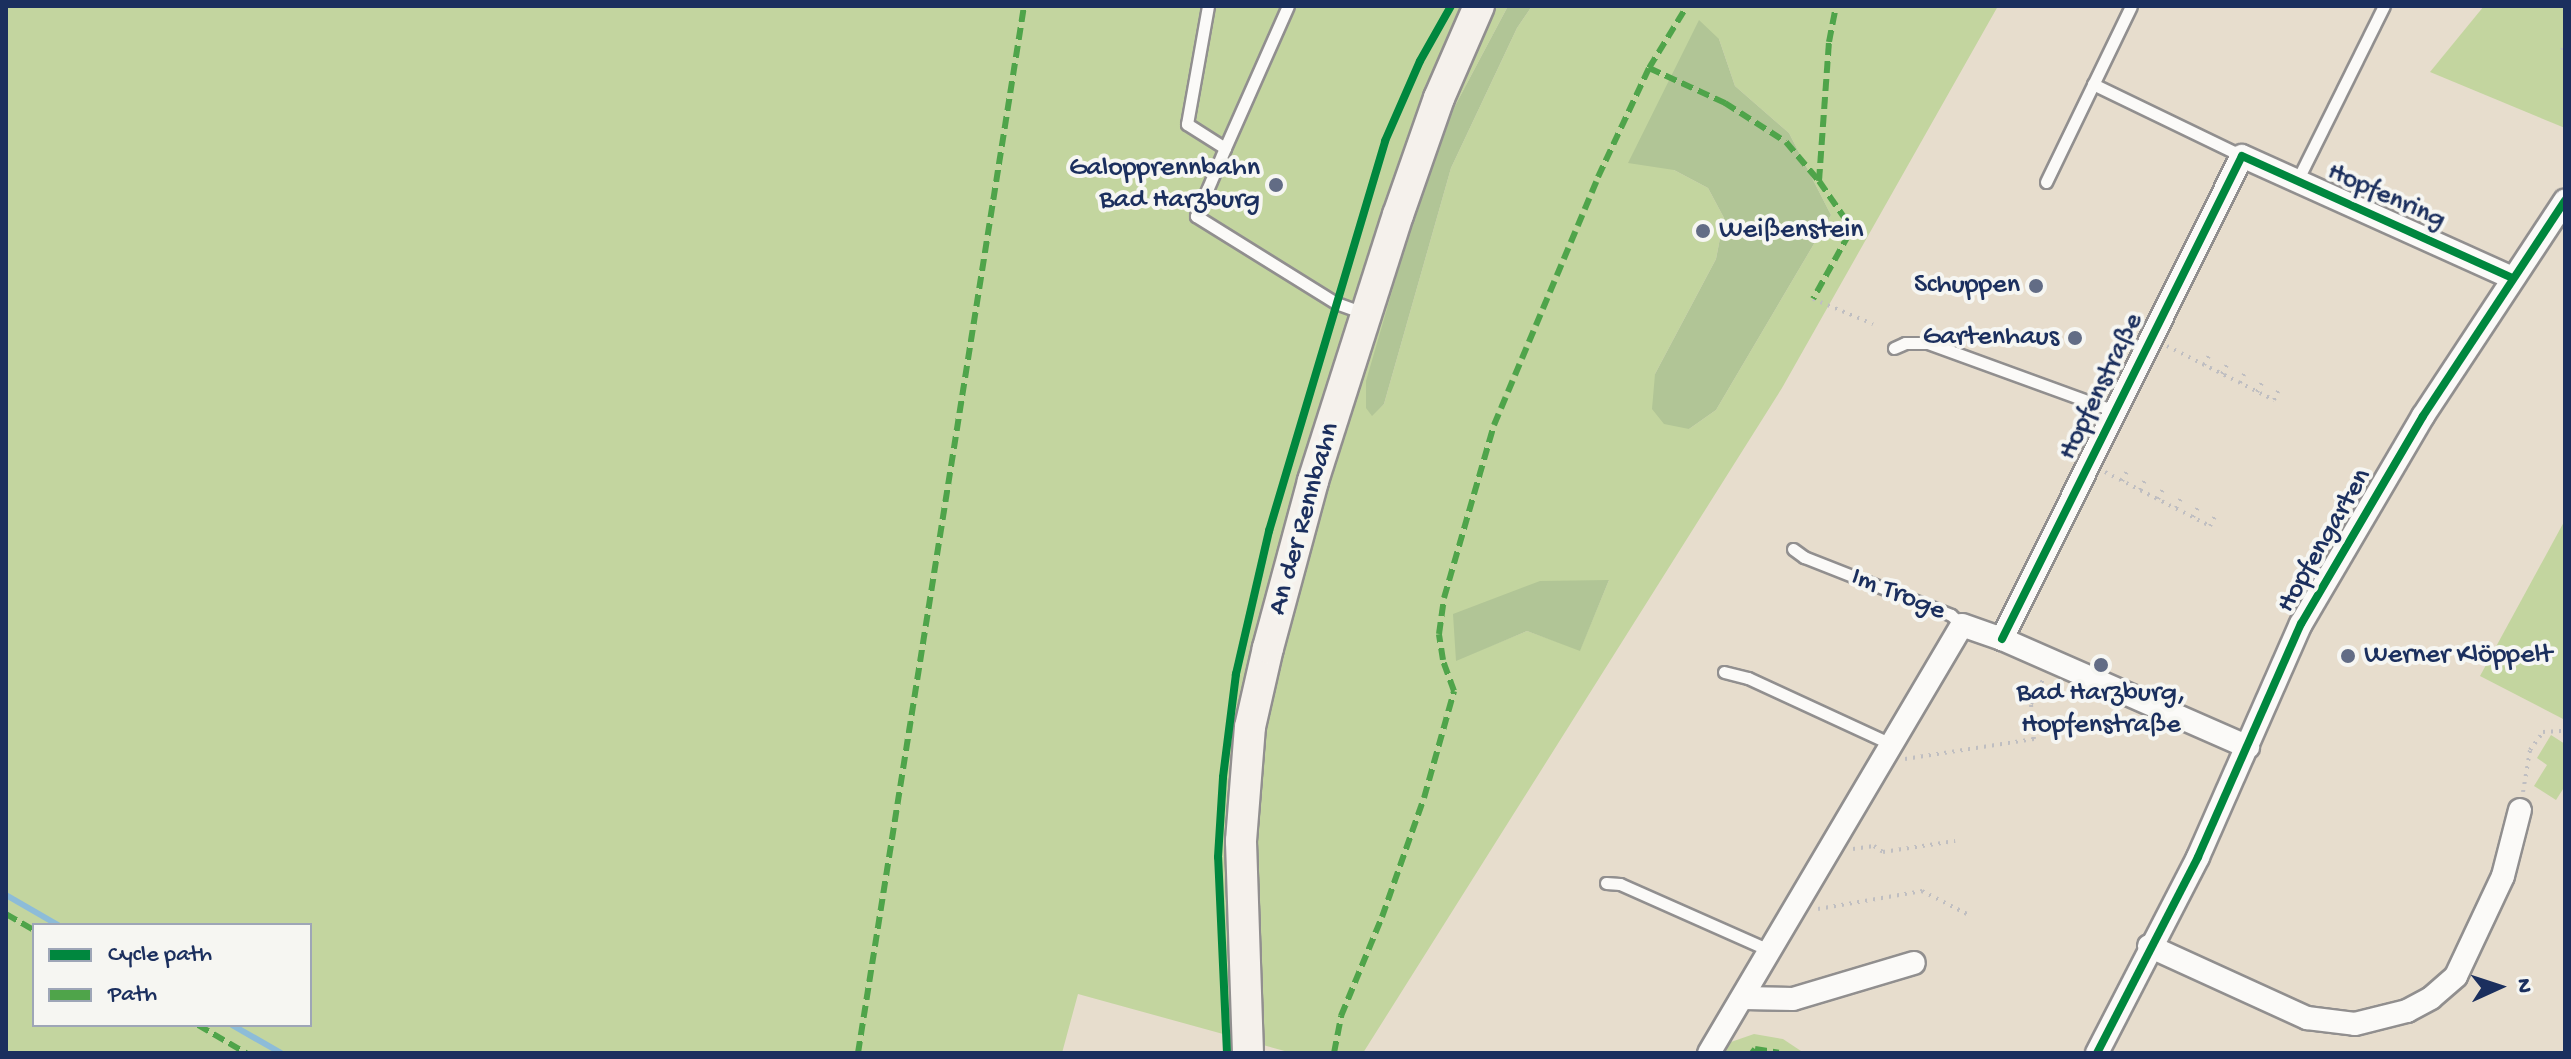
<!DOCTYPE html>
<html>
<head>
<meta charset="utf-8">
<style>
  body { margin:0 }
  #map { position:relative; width:2571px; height:1059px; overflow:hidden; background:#e7ddcd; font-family:"Gochi Hand",sans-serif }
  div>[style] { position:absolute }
  .green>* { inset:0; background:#c3d59f }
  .forest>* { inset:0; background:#b1c596 }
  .stream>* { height:6px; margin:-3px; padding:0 3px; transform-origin:3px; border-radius:3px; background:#8dbcd8 }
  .path>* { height:4px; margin-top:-2px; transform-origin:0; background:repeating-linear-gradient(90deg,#bfbec1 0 2px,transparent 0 8px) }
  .roads { filter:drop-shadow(2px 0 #918f8f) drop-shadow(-2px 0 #918f8f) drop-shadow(0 2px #918f8f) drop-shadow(0 -2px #918f8f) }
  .service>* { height:11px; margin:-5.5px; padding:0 5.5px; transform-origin:5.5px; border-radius:5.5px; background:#fbfaf8 }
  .minor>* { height:22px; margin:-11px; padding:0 11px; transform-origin:11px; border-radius:11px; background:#fbfaf8 }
  .secondary>* { height:30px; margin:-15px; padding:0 15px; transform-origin:15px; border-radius:15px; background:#f5f1ec }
  .quiet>* { height:6px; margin-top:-3px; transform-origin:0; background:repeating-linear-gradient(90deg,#4fa44a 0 12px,transparent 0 18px) }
  .cycleway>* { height:8px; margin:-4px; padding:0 4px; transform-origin:4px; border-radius:4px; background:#00873e }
  .dots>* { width:22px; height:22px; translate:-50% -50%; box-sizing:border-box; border:4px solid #f6f6f2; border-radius:50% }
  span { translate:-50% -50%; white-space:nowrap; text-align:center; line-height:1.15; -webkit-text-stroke:8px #f6f6f2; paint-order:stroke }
  .poi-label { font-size:28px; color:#1b2f5e }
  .right { translate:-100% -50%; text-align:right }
  .left { translate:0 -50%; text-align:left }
  .street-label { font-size:28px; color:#1b2f5e }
  .frame { position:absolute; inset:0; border:8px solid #1b2f5e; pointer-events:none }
  .legend { position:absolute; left:32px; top:923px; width:280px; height:104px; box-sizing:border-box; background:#f6f6f2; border:2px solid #9ea6b7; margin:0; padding:10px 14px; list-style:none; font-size:24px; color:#1b2f5e }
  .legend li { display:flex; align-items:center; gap:16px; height:40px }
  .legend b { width:40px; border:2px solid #9ea6b7 }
  .north { position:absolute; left:2459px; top:947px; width:80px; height:80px; -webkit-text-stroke:6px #f6f6f2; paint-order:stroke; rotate:87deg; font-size:22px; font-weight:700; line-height:32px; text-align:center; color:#1b2f5e }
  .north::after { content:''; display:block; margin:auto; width:28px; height:36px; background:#1b2f5e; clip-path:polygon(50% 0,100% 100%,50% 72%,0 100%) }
</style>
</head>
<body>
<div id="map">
  <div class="green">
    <div style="clip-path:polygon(evenodd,6px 6px,1508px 6px,1448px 119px,1372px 415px,1384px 404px,1451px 168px,1517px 28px,1532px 6px,1998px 6px,1782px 388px,1363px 1053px,1292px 1053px,1078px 994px,1062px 1053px,6px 1053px,6px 6px,1719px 39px,1735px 86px,1789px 133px,1831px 215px,1716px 410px,1689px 429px,1655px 374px,1716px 259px,1724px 218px,1708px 188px,1674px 170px,1719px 39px,6px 6px,1609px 580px,1580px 650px,1527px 631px,1456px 660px,1609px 580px,6px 6px,34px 925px,310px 925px,310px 1025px,34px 1025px,34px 925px)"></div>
    <div style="clip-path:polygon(2484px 6px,2565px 6px,2565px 128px,2430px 72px)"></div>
    <div style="clip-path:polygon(2565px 520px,2565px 720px,2480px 676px)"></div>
    <div style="clip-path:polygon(2551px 735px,2565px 744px,2565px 786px,2556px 800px,2534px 786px,2547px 765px,2537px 758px)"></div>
    <div style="clip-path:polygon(1754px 1034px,1783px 1039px,1804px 1053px,1724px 1053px,1731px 1042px)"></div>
  </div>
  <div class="forest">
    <div style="clip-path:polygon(1508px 6px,1532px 6px,1517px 28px,1451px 168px,1384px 404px,1372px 416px,1366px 408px,1366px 381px,1416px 209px,1448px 119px)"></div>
    <div style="clip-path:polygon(1699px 20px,1719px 39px,1735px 86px,1789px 133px,1831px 215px,1716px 410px,1689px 429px,1664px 424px,1652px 409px,1655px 374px,1716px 259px,1724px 218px,1708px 188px,1674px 170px,1628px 163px)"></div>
    <div style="clip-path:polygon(1609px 580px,1580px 651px,1527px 631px,1456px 661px,1453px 614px,1540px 581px)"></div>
  </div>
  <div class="stream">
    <div style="left:6px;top:895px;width:60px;rotate:30deg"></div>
    <div style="left:232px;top:1025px;width:56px;rotate:29.7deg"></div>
  </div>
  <div class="path">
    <div style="left:2562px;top:50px;width:9px;rotate:-69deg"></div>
    <div style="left:1813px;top:299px;width:65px;rotate:22.6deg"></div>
    <div style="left:2167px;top:346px;width:120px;rotate:26.8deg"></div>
    <div style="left:2274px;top:400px;width:14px;rotate:-65deg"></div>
    <div style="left:2204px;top:365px;width:15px;rotate:-62deg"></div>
    <div style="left:2222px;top:374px;width:15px;rotate:-62deg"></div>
    <div style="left:2240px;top:383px;width:14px;rotate:-65deg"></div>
    <div style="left:2257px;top:392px;width:15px;rotate:-62deg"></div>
    <div style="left:2105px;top:472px;width:118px;rotate:27.2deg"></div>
    <div style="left:2210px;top:526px;width:13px;rotate:-63deg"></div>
    <div style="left:2122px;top:481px;width:13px;rotate:-63deg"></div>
    <div style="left:2140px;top:490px;width:13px;rotate:-63deg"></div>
    <div style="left:2158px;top:499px;width:13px;rotate:-63deg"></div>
    <div style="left:2176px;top:508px;width:13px;rotate:-63deg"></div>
    <div style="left:2193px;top:517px;width:13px;rotate:-63deg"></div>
    <div style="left:1905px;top:759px;width:131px;rotate:-8.8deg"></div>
    <div style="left:2034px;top:739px;width:35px;rotate:-95deg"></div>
    <div style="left:2031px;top:704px;width:30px;rotate:-64deg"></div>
    <div style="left:2523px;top:792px;width:43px;rotate:-80.5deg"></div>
    <div style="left:2530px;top:750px;width:22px;rotate:-54deg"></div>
    <div style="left:2543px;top:732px;width:22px;rotate:-3deg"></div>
    <div style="left:1853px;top:849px;width:21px;rotate:-8deg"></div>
    <div style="left:1874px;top:846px;width:11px;rotate:34deg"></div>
    <div style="left:1883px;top:852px;width:73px;rotate:-8.7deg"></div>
    <div style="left:1818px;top:909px;width:106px;rotate:-9.8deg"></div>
    <div style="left:1922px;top:891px;width:53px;rotate:27.1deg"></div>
  </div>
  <div class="roads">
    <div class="service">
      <div style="left:1208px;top:6px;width:120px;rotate:100.1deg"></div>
      <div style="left:1187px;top:124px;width:45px;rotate:32.3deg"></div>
      <div style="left:1225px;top:148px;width:74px;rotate:113.1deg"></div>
      <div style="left:1196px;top:216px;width:165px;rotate:31.9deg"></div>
      <div style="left:1336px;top:303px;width:32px;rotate:20deg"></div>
      <div style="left:2093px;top:84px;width:165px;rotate:25.8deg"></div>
      <div style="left:1225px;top:148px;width:155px;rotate:-66.1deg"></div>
      <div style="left:2297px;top:181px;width:195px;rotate:-63.6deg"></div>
      <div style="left:2046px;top:182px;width:195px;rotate:-64.2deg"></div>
      <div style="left:1894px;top:348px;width:12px;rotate:-24deg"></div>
      <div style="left:1905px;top:343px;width:23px"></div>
      <div style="left:1928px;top:343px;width:199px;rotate:20deg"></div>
      <div style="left:1793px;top:549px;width:14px;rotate:36deg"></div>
      <div style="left:1804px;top:557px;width:158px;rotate:21.5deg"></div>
      <div style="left:1951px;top:615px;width:15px;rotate:42deg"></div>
      <div style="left:1724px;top:672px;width:25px;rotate:14deg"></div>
      <div style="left:1748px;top:678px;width:157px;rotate:24.8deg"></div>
      <div style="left:1606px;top:883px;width:14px;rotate:4deg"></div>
      <div style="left:1620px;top:884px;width:165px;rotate:23.9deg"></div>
    </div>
    <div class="minor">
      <div style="left:2002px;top:639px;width:539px;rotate:-63.58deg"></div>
      <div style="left:2242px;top:156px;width:296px;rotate:24.3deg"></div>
      <div style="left:2149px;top:946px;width:174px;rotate:24.5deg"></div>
      <div style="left:2307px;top:1018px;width:48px;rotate:7.1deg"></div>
      <div style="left:2355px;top:1024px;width:54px;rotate:-14deg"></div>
      <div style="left:2407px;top:1011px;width:27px;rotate:-28deg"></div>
      <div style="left:2431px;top:998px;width:33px;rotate:-41deg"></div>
      <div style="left:2456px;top:976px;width:110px;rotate:-64.8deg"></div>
      <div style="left:2503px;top:876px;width:68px;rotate:-75.6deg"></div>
      <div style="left:1744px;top:998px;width:49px;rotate:1.2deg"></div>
      <div style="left:1793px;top:999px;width:126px;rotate:-16.6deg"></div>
      <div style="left:1709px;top:1053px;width:497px;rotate:-59.4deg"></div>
      <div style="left:1962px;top:625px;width:42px;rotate:19.3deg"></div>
      <div style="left:2002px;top:639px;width:269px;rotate:23.7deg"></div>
      <div style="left:2097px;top:1053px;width:220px;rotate:-62.7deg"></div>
      <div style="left:2198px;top:857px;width:255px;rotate:-66.2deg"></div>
      <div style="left:2301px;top:624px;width:241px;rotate:-59.6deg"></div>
      <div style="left:2423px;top:416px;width:258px;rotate:-56.6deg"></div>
    </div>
    <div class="secondary">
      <div style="left:1248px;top:1053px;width:212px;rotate:-91.9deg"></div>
      <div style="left:1241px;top:841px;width:114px;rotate:-85.5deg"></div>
      <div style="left:1250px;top:727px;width:81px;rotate:-77.2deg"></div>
      <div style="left:1268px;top:648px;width:173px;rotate:-74.9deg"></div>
      <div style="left:1313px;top:481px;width:279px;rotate:-72.3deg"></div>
      <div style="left:1398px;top:215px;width:124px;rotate:-70.7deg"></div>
      <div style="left:1439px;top:98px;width:100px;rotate:-66.5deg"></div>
    </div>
  </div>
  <div class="quiet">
    <div style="left:1649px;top:68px;width:84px;rotate:24.7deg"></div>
    <div style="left:1725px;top:103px;width:72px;rotate:32.6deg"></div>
    <div style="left:1786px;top:142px;width:51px;rotate:49.8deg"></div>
    <div style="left:1819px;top:181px;width:55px;rotate:55.4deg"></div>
    <div style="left:1850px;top:226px;width:8px;rotate:97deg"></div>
    <div style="left:1849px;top:234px;width:74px;rotate:119deg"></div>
    <div style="left:1819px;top:181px;width:139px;rotate:-85.9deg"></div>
    <div style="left:1829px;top:42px;width:37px;rotate:-79deg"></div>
    <div style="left:6px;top:914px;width:32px;rotate:30deg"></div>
    <div style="left:198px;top:1025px;width:56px;rotate:30.3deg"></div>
    <div style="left:858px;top:1053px;width:1060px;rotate:-80.99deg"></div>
    <div style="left:1334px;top:1053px;width:38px;rotate:-79deg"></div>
    <div style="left:1341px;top:1016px;width:107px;rotate:-67.5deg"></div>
    <div style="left:1382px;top:917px;width:126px;rotate:-70.6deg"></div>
    <div style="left:1424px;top:798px;width:111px;rotate:-74.3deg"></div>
    <div style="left:1454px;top:691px;width:33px;rotate:-110deg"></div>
    <div style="left:1443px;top:660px;width:26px;rotate:-99deg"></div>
    <div style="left:1439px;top:634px;width:36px;rotate:-82deg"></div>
    <div style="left:1444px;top:598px;width:180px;rotate:-73.9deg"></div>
    <div style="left:1494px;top:425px;width:269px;rotate:-67.2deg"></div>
    <div style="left:1598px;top:177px;width:120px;rotate:-64.9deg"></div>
    <div style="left:1649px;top:68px;width:73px;rotate:-58.5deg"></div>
    <div style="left:1752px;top:1053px;width:5px;rotate:-53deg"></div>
    <div style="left:1755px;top:1049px;width:24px;rotate:9deg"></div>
  </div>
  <div class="cycleway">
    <div style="left:2002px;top:639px;width:539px;rotate:-63.58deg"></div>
    <div style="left:2242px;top:156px;width:296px;rotate:24.3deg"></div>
    <div style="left:1227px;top:1053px;width:196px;rotate:-92.6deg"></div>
    <div style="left:1218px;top:857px;width:80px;rotate:-86.4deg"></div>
    <div style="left:1223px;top:777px;width:104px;rotate:-82.8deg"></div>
    <div style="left:1236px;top:674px;width:147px;rotate:-77deg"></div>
    <div style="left:1269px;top:531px;width:407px;rotate:-73.4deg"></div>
    <div style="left:1385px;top:141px;width:87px;rotate:-66.4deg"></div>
    <div style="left:1420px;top:61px;width:63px;rotate:-60.6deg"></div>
    <div style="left:2097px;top:1053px;width:220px;rotate:-62.7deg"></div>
    <div style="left:2198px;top:857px;width:255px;rotate:-66.2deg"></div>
    <div style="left:2301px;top:624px;width:241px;rotate:-59.6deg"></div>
    <div style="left:2423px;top:416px;width:258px;rotate:-56.6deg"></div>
  </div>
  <div class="dots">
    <div style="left:1276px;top:185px;background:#626c85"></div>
    <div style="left:1703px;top:231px;background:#626c85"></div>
    <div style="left:2036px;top:286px;background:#626c85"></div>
    <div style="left:2075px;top:338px;background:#626c85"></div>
    <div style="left:2348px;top:656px;background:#626c85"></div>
    <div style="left:2101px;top:665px;background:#626c85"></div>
  </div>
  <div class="poi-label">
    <span class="right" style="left:1260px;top:185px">Galopprennbahn<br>Bad Harzburg</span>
    <span class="left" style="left:1719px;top:231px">Weißenstein</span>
    <span class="right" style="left:2020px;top:286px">Schuppen</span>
    <span class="right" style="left:2059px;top:338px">Gartenhaus</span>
    <span class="left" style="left:2364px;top:656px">Werner Klöppelt</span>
    <span style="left:2101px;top:710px">Bad Harzburg,<br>Hopfenstraße</span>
  </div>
  <div class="street-label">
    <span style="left:2386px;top:197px;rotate:24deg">Hopfenring</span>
    <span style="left:2102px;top:387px;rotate:-64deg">Hopfenstraße</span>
    <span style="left:1305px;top:519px;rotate:-74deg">An der Rennbahn</span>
    <span style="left:2325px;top:541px;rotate:-60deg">Hopfengarten</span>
    <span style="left:1898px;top:595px;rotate:22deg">Im Troge</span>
  </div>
  <div class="frame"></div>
  <ul class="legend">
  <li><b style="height:10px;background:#00873e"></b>Cycle path</li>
  <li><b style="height:10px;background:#4fa44a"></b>Path</li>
  </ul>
  <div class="north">N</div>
</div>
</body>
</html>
